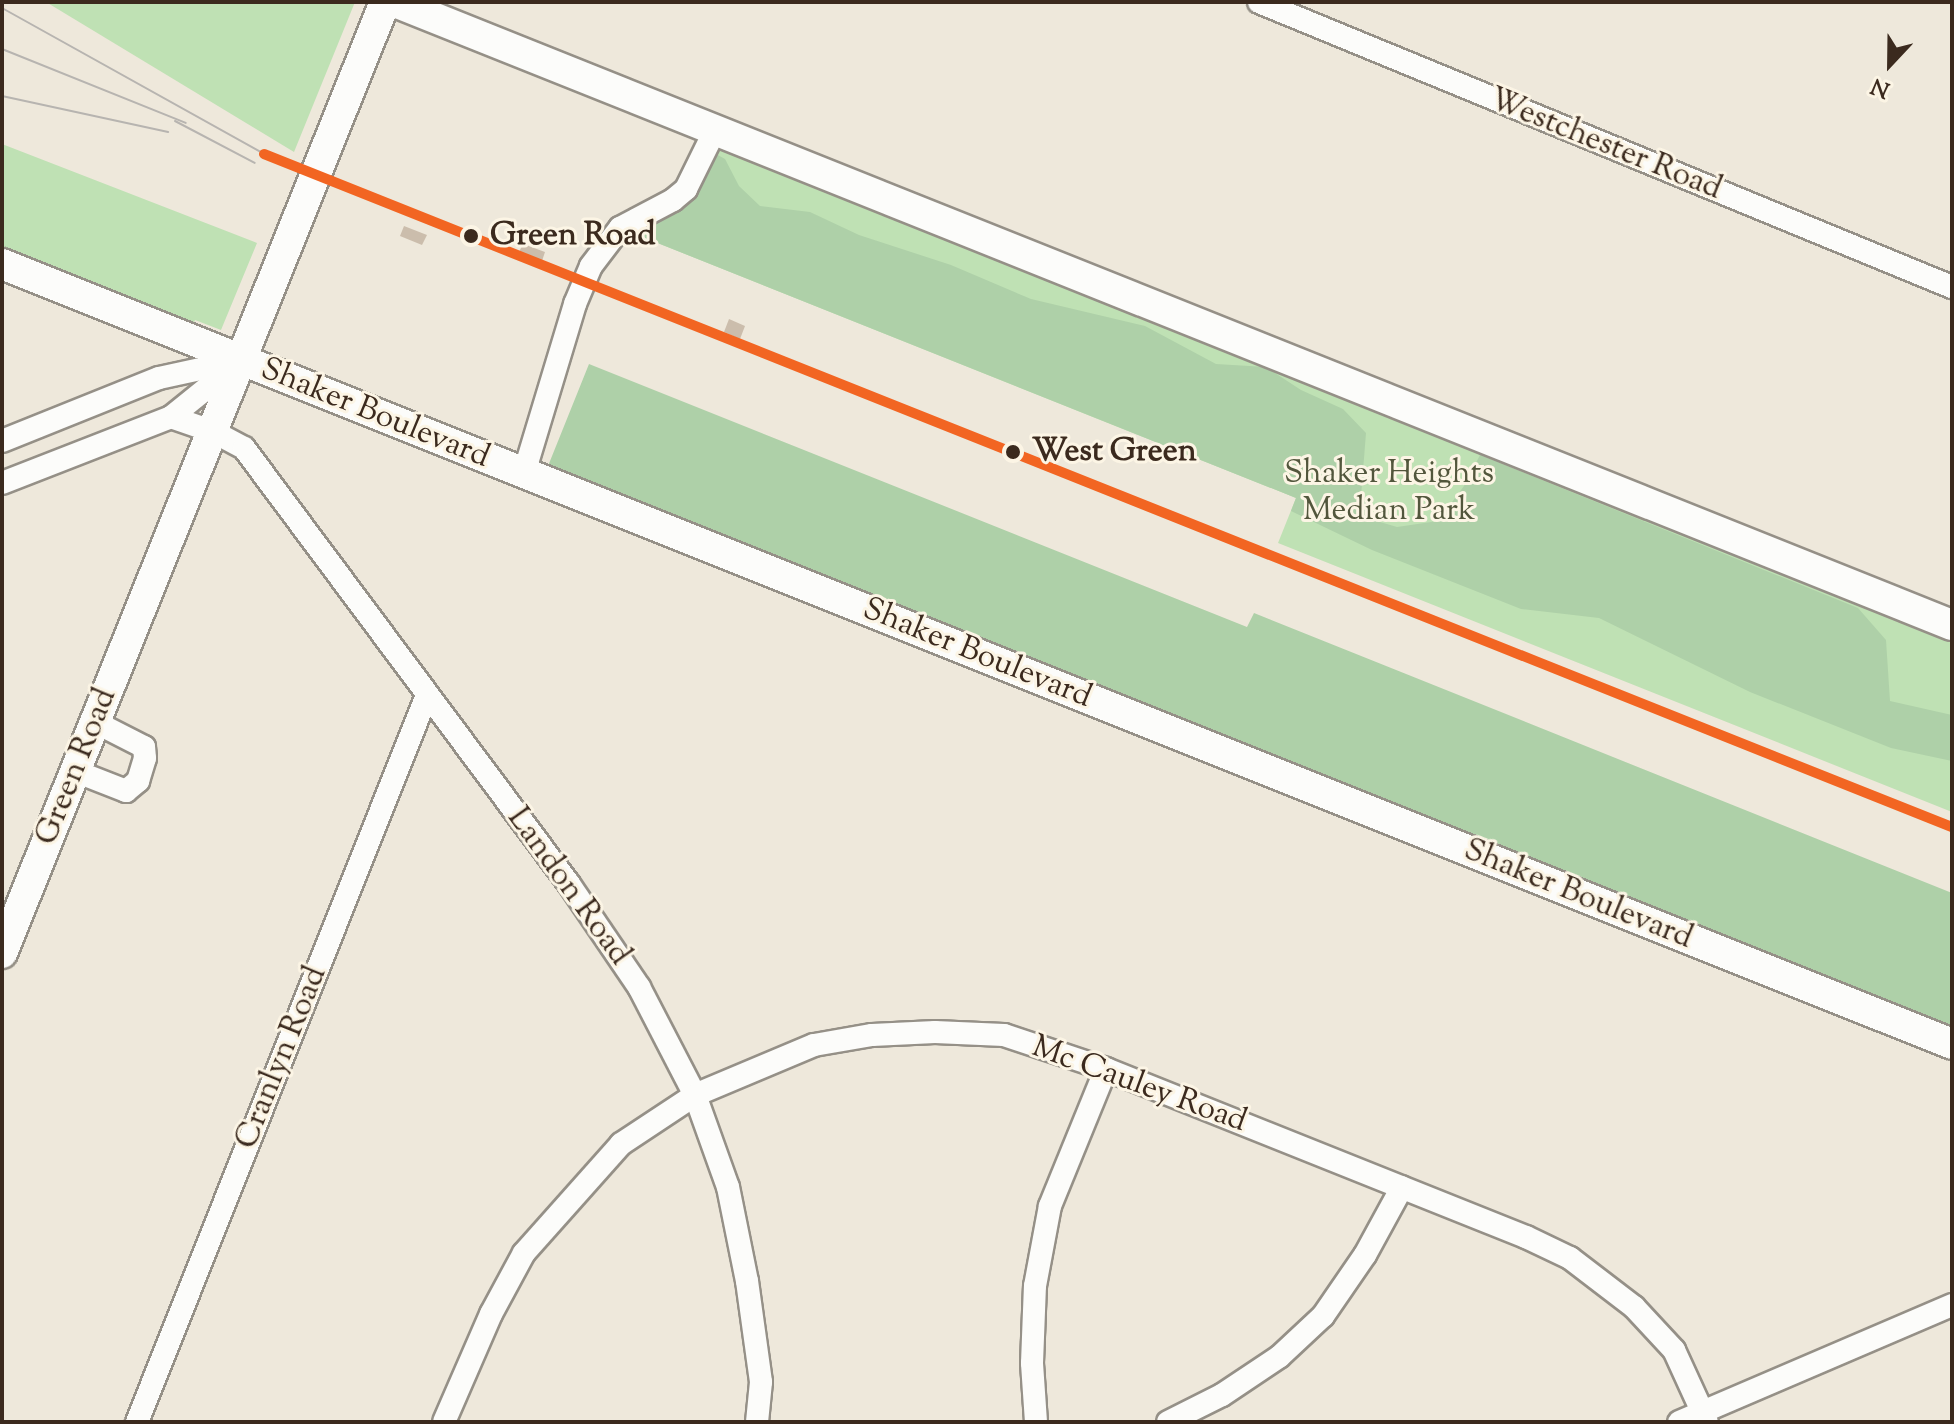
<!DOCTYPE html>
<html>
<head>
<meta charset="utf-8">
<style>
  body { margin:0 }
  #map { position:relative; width:1954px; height:1424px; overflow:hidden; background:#eee8db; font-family:"Sorts Mill Goudy",serif }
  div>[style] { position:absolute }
  .green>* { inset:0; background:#bfe1b4 }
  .forest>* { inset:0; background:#aed0a8 }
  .building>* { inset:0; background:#cbbdac }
  .roads { filter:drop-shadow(2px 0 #959087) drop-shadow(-2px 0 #959087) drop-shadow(0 2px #959087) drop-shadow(0 -2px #959087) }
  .minor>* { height:22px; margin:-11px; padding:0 11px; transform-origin:11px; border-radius:11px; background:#fcfcfa }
  .major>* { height:30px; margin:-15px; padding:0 15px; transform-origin:15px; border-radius:15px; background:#fcfcfa }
  .tram>* { height:2px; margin:-1px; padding:0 1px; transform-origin:1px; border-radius:1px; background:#b7b4b0 }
  .rail-1>* { height:10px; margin:-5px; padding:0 5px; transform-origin:5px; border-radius:5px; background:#f26522 }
  .dots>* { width:22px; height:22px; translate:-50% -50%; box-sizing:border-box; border:4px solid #fcf5e5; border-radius:50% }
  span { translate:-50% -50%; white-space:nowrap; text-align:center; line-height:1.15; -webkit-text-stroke:6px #fcf5e5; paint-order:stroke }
  .street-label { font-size:32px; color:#3b2a1e }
  .stop-label { font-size:32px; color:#3b2a1e; font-weight:700 }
  .left { translate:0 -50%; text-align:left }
  .park-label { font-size:32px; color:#52563c }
  .frame { position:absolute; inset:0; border:4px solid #3b2a1e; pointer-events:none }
  .north { position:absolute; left:1850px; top:24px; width:80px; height:80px; -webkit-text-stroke:6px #fcf5e5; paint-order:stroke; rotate:202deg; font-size:22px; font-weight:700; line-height:32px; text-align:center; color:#3b2a1e }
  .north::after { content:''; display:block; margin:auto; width:28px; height:36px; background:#3b2a1e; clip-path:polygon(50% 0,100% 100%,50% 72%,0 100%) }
</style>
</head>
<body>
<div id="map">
  <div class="green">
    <div style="clip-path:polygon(46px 2px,355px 2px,294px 152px)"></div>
    <div style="clip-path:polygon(715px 130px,1952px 625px,1952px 812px,1278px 543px,1296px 498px,635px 234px,661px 206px)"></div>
    <div style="clip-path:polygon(2px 144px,257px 243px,221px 330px,195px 320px,193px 325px,2px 264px)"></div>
  </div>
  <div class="forest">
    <div style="clip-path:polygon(707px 149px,725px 159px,739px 186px,760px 206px,810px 212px,859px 235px,951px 265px,1031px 299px,1145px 326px,1216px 364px,1266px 367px,1301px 390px,1343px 409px,1366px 433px,1361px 496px,1380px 522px,1397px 527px,1438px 521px,1464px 486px,1480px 455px,1858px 608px,1886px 640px,1890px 701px,1952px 715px,1952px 761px,1891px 748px,1750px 692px,1599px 618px,1521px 609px,1372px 550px,1291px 511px,1296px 498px,620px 228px,661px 206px)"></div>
    <div style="clip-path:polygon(589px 364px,1247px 627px,1254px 613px,1952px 893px,1952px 1032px,546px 471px)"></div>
  </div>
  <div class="building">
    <div style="clip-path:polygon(404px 226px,427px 235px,422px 245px,400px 236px)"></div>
    <div style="clip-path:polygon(523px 244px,545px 252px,542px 261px,519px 252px)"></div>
    <div style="clip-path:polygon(729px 319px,745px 326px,740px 339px,724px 332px)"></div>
  </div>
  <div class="roads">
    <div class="minor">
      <div style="left:1259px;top:2px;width:749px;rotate:22.36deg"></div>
      <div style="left:171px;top:417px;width:46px;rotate:19.2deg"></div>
      <div style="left:214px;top:432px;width:34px;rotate:28deg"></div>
      <div style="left:244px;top:448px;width:544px;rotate:53.3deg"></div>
      <div style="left:569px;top:884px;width:125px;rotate:55.8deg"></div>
      <div style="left:639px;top:987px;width:122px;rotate:62.6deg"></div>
      <div style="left:695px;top:1095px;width:98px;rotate:70.3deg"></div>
      <div style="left:728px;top:1187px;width:96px;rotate:78.6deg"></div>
      <div style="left:747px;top:1281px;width:102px;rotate:82.1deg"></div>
      <div style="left:761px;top:1382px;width:40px;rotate:95.7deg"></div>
      <div style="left:2px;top:441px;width:169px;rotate:-21.9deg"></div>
      <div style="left:159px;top:378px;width:80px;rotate:-12.3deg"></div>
      <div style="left:524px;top:473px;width:177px;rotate:-73.2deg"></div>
      <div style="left:575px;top:304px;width:41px;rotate:-67.2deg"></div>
      <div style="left:591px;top:266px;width:48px;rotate:-52.7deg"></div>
      <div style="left:620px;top:228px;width:60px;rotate:-27.8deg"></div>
      <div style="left:673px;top:200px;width:17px;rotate:-40deg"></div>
      <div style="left:686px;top:189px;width:66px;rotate:-63.8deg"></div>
      <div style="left:2px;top:483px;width:181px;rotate:-21.3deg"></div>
      <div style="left:171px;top:417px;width:86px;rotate:-38.9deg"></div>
      <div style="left:75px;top:771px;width:55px;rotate:21.4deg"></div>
      <div style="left:126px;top:791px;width:16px;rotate:-40deg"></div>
      <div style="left:138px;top:781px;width:24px;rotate:-73deg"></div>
      <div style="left:145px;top:758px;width:11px;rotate:-95deg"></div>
      <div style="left:144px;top:747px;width:55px;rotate:-153deg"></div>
      <div style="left:137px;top:1422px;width:783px;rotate:-68.25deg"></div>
      <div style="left:444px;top:1422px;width:118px;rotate:-66.5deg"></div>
      <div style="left:491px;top:1314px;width:69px;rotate:-61.6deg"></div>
      <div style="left:524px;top:1253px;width:146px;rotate:-48.3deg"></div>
      <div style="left:621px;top:1144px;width:89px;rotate:-33.5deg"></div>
      <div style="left:695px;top:1095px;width:129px;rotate:-22.8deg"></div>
      <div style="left:814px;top:1045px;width:59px;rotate:-9.8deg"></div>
      <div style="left:872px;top:1035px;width:63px;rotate:-2.7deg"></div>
      <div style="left:935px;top:1032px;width:69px;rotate:2.5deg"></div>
      <div style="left:1004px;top:1035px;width:108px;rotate:18.4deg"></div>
      <div style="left:1106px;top:1069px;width:452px;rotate:21.8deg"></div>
      <div style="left:1526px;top:1237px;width:49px;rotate:25.5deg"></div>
      <div style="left:1570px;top:1258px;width:81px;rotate:37.4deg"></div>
      <div style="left:1634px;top:1307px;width:59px;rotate:47.1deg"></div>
      <div style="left:1674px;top:1350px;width:79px;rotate:65.4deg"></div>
      <div style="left:1036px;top:1422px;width:59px;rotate:-93.9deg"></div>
      <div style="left:1032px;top:1363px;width:77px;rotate:-87.8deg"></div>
      <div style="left:1035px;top:1286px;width:81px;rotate:-79.4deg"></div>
      <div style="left:1050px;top:1206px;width:148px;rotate:-67.8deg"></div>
      <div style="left:1168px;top:1422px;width:60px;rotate:-26.6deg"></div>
      <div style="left:1222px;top:1395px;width:69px;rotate:-33.7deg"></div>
      <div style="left:1279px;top:1357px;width:60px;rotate:-43deg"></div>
      <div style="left:1323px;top:1316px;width:74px;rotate:-55.5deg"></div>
      <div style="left:1365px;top:1255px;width:77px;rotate:-61.4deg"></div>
      <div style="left:1679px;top:1422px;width:297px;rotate:-23.2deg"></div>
    </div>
    <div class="major">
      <div style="left:395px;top:2px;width:1677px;rotate:21.81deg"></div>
      <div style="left:2px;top:264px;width:2100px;rotate:21.8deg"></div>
      <div style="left:2px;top:953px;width:1025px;rotate:-68.06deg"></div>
    </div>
  </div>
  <div class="tram">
    <div style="left:2px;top:8px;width:300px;rotate:29.1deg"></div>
    <div style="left:2px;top:49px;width:198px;rotate:21.9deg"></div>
    <div style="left:2px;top:96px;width:170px;rotate:12.2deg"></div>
    <div style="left:175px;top:121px;width:90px;rotate:27.7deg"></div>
  </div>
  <div class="rail-1">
    <div style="left:264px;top:154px;width:1817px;rotate:21.74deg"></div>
  </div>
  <div class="dots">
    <div style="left:471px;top:236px;background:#3b2a1e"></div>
    <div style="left:1013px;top:452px;background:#3b2a1e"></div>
  </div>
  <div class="street-label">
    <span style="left:1605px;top:145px;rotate:22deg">Westchester Road</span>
    <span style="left:375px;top:414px;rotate:22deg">Shaker Boulevard</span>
    <span style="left:977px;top:654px;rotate:22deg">Shaker Boulevard</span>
    <span style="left:77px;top:767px;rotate:-68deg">Green Road</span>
    <span style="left:568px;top:887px;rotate:54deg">Landon Road</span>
    <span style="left:1578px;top:895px;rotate:22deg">Shaker Boulevard</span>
    <span style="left:282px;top:1058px;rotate:-68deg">Cranlyn Road</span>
    <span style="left:1139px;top:1085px;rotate:20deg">Mc Cauley Road</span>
  </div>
  <div class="stop-label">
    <span class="left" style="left:490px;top:236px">Green Road</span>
    <span class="left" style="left:1032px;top:452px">West Green</span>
  </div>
  <div class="park-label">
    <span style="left:1389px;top:493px">Shaker Heights<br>Median Park</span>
  </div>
  <div class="frame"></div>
  <div class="north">N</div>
</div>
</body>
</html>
